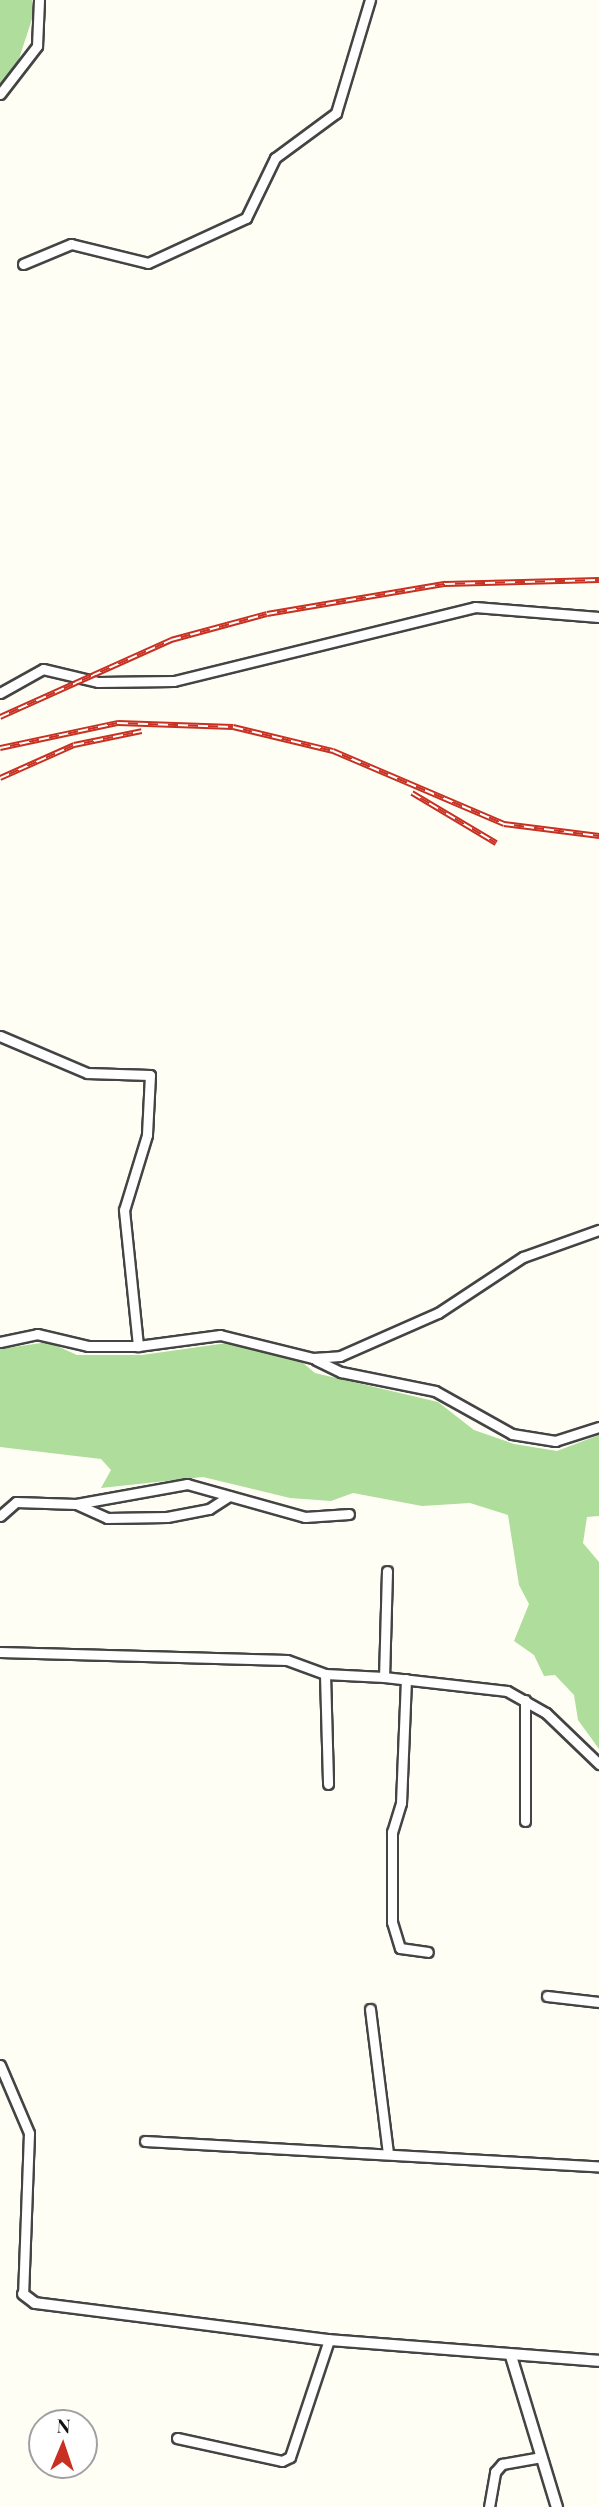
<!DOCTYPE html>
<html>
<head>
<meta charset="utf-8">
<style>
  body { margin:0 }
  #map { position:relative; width:599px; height:2507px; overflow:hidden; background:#fffef5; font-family:"Playfair Display",serif }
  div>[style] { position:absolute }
  .forest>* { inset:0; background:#afdd9b }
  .roads { filter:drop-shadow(2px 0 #444) drop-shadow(-2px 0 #444) drop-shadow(0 2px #444) drop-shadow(0 -2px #444) }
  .minor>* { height:9px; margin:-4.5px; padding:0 4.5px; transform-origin:4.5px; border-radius:4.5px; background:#fff }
  .tertiary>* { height:10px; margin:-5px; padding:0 5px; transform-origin:5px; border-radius:5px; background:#fff }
  .rail>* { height:6px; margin-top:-3px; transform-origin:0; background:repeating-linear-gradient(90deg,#fff 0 10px,#c83122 0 20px); box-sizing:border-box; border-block:2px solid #c83122 }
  span { translate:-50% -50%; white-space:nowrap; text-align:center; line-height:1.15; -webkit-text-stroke:7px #fff; paint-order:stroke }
  .north { position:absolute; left:28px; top:2409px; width:70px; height:70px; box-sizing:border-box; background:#fff; border:2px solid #a0a0a0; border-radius:50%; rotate:2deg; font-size:19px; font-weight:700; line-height:28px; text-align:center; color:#111 }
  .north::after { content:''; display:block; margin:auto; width:24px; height:32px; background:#c83122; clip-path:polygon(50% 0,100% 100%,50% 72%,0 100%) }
</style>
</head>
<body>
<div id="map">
  <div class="forest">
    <div style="clip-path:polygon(0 0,32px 0,34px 13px,15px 71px,0 85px)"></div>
    <div style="clip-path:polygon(48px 1342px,77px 1355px,142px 1355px,227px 1343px,303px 1363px,315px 1373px,438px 1402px,474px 1430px,514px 1444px,557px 1451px,599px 1435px,599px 1516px,587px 1517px,583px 1543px,599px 1562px,599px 1749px,578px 1720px,574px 1695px,555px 1675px,544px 1676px,534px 1655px,514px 1641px,529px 1604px,519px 1585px,508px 1515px,470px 1503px,422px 1506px,353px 1493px,331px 1501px,290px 1498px,203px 1477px,101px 1488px,111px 1470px,101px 1459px,0 1447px,0 1349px)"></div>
  </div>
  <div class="roads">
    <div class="minor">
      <div style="left:0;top:94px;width:61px;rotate:-52.4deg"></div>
      <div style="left:37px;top:46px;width:46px;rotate:-87.5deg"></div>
      <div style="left:23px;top:264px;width:52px;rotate:-22.6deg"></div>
      <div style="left:71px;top:244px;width:79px;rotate:13.9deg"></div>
      <div style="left:148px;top:263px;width:108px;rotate:-24.7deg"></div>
      <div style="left:246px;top:218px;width:67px;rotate:-64.2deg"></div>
      <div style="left:275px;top:158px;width:76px;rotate:-36.4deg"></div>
      <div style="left:336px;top:113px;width:118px;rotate:-73.3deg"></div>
      <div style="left:0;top:693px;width:49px;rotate:-29.2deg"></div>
      <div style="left:43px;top:669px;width:57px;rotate:13.3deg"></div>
      <div style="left:98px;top:682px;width:76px;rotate:-0.8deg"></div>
      <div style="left:174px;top:681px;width:310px;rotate:-13.8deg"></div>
      <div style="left:475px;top:607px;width:124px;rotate:4.6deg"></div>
      <div style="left:0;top:1036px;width:95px;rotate:23deg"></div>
      <div style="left:87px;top:1073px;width:63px;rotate:1.8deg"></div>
      <div style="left:150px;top:1075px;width:60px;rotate:92.9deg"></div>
      <div style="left:147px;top:1135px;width:78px;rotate:107deg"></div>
      <div style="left:124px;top:1210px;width:137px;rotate:84.1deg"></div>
      <div style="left:138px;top:1346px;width:83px;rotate:-7.6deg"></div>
      <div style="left:220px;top:1335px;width:96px;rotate:13.9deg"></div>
      <div style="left:313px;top:1358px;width:27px;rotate:-4deg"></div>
      <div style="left:340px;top:1356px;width:107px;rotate:-23.7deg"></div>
      <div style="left:438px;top:1313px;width:102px;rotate:-33.4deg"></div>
      <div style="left:523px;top:1257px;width:81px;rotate:-19.6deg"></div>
      <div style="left:0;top:1342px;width:38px;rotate:-12deg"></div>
      <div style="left:37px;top:1334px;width:52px;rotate:13.2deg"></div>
      <div style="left:88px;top:1346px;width:50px"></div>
      <div style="left:316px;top:1360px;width:28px;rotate:26deg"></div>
      <div style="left:341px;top:1372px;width:96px;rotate:11.4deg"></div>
      <div style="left:435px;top:1391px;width:88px;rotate:29.2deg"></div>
      <div style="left:512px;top:1434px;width:44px;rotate:9.2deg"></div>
      <div style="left:555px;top:1441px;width:46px;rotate:-17.7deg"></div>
      <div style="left:76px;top:1504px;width:34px;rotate:24deg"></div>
      <div style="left:107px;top:1518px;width:60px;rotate:-1deg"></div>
      <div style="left:167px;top:1517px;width:43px;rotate:-10.8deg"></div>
      <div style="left:209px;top:1509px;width:24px;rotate:-33deg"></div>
      <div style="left:0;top:1516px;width:21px;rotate:-41deg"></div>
      <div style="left:16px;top:1502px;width:60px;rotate:1.9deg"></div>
      <div style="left:76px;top:1504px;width:113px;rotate:-10.2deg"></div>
      <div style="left:187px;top:1484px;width:123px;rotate:15.6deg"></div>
      <div style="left:305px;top:1517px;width:44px;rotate:-3.9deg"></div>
      <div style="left:387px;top:1571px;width:106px;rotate:91.6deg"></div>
      <div style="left:384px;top:1677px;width:124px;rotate:6.5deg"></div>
      <div style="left:507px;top:1691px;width:45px;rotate:29.4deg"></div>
      <div style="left:546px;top:1713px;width:74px;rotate:43.9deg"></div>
      <div style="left:0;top:1652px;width:287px;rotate:1.6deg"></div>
      <div style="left:287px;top:1660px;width:40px;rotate:20.2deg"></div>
      <div style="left:325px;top:1674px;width:59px;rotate:2.9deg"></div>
      <div style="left:325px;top:1674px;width:110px;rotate:88.4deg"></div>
      <div style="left:406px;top:1679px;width:124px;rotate:92.3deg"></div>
      <div style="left:401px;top:1803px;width:30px;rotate:107deg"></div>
      <div style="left:392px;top:1832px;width:90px;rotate:90deg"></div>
      <div style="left:392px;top:1922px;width:27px;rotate:73deg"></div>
      <div style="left:400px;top:1948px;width:28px;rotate:8deg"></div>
      <div style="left:525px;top:1700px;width:121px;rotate:90deg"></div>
      <div style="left:547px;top:1996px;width:52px;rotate:6.6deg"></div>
      <div style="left:370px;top:2009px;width:145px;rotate:82.9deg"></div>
      <div style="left:0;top:2065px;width:74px;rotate:66.9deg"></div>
      <div style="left:29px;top:2133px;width:161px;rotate:92.1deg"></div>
      <div style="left:145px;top:2141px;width:455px;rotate:3.2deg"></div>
      <div style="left:177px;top:2438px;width:107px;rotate:12.4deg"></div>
      <div style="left:282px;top:2461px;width:9px;rotate:-27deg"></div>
      <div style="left:290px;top:2457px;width:123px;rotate:-71.6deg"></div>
      <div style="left:489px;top:2507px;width:36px;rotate:-80deg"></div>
      <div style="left:495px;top:2472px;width:11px;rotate:-49deg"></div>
      <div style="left:502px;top:2464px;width:40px;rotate:-10deg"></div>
    </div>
    <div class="tertiary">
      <div style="left:23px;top:2294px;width:15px;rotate:37deg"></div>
      <div style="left:35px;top:2303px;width:296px;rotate:7.2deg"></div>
      <div style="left:329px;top:2340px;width:271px;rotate:4.4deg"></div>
      <div style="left:511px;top:2356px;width:158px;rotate:73.1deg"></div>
    </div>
  </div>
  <div class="rail">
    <div style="left:0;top:717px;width:188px;rotate:-24.2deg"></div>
    <div style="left:171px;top:640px;width:99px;rotate:-15.2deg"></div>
    <div style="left:267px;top:614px;width:181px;rotate:-9.6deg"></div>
    <div style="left:445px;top:584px;width:154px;rotate:-1.5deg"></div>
    <div style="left:0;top:748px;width:121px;rotate:-12deg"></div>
    <div style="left:118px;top:723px;width:115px;rotate:2deg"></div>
    <div style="left:233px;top:727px;width:103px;rotate:13.5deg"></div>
    <div style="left:333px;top:751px;width:186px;rotate:23.1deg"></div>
    <div style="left:504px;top:824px;width:96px;rotate:7.2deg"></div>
    <div style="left:0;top:778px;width:81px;rotate:-24deg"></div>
    <div style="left:74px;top:745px;width:69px;rotate:-11.6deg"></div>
    <div style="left:412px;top:793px;width:98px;rotate:30.8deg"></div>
  </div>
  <div class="north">N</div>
</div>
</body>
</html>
